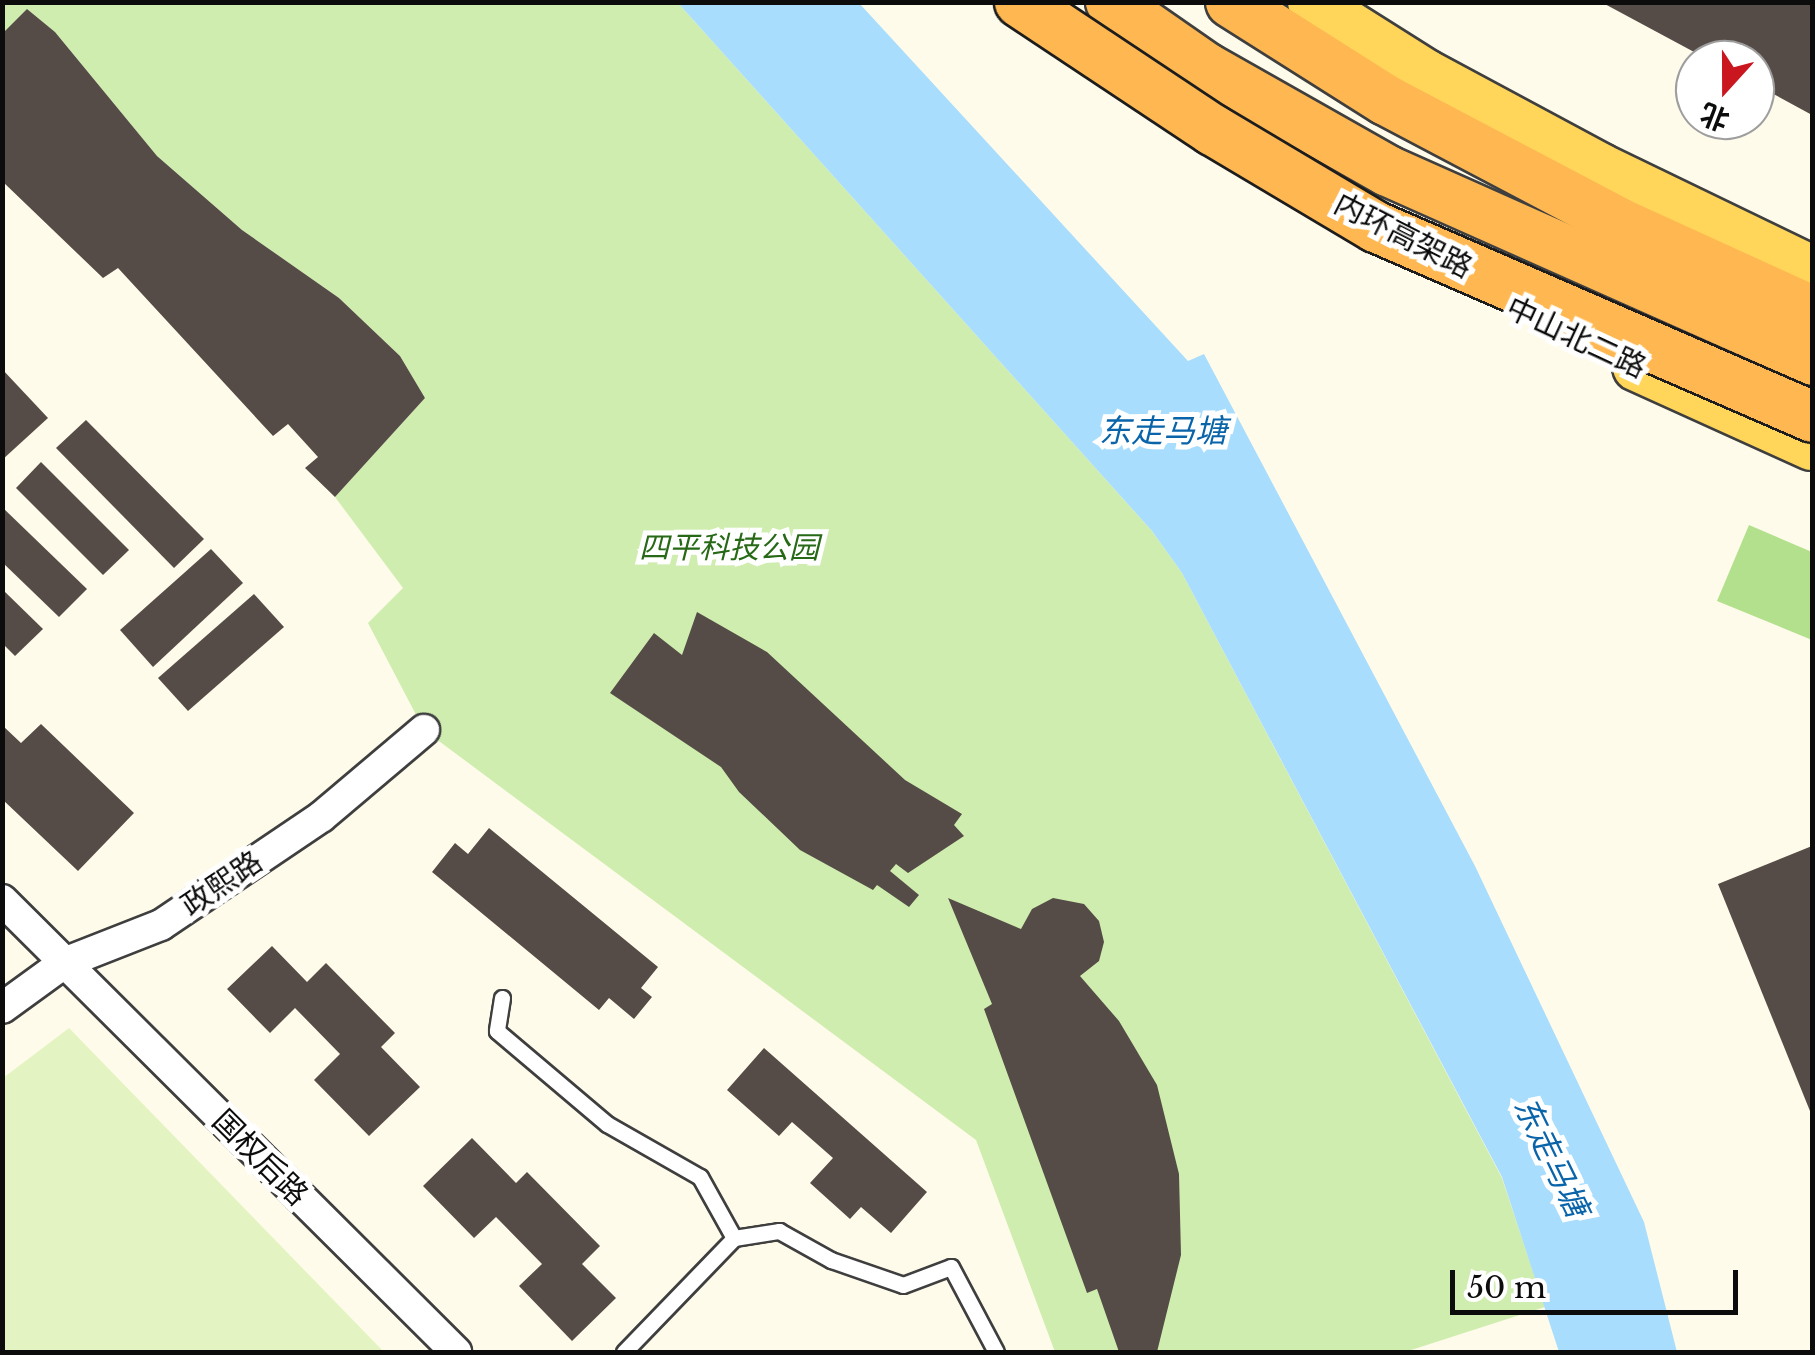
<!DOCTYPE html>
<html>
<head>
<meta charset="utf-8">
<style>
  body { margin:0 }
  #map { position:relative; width:1815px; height:1355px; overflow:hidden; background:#fffbea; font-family:"Libre Baskerville","Noto Sans SC",serif }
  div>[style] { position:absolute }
  .green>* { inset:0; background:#d0edb0 }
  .forest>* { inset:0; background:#b3e08d }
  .pitch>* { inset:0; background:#e3f4c2 }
  .water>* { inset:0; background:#a8ddfd }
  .building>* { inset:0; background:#554c47 }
  .roads { filter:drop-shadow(2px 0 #3f3f3f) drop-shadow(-2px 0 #3f3f3f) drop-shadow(0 2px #3f3f3f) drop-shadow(0 -2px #3f3f3f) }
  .service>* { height:15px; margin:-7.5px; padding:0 7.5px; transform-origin:7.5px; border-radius:7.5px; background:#fff }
  .minor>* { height:30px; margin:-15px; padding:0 15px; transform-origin:15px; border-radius:15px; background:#fff }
  .primary>* { height:48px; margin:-24px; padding:0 24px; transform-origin:24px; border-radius:24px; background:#ffd65a }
  .trunk>* { height:50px; margin:-25px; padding:0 25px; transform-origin:25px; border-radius:25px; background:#ffb851 }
  .bridges { filter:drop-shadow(2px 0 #1d1d1d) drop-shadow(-2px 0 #1d1d1d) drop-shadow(0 2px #1d1d1d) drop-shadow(0 -2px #1d1d1d) }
  .trunk-bridge>* { height:50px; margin:-25px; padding:0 25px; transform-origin:25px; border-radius:25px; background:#ffb851 }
  span { translate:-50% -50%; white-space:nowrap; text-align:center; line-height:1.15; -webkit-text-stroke:10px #fff; paint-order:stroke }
  .street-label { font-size:30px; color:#0c0c0c }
  .park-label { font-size:30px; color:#276916; font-style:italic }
  .water-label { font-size:32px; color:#0964a9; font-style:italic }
  .frame { position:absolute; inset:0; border:5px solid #0c0c0c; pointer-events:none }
  .north { position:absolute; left:1675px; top:40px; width:100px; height:100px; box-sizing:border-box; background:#fff; border:2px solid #9e9e9e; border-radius:50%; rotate:201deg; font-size:28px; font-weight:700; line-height:40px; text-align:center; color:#0c0c0c }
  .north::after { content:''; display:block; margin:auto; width:35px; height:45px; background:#c9161f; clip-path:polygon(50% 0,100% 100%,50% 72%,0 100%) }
  .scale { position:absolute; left:1450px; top:1270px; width:288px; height:45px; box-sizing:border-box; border:5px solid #0c0c0c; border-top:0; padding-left:12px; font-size:30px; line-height:35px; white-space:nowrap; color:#0c0c0c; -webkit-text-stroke:8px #fff; paint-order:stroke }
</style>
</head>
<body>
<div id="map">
  <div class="green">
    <div style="clip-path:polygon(3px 2px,678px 3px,1152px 531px,1182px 573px,1502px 1178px,1545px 1307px,1405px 1352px,1055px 1352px,976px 1140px,424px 730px,368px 623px,403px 588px,335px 497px,425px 398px,400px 356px,339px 298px,242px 230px,157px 156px,55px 32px,28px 10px,3px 34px)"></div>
  </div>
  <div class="forest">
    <div style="clip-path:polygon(1749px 525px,1812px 552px,1812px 640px,1717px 601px)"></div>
  </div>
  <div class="pitch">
    <div style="clip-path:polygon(69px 1028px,384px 1352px,3px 1352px,3px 1078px)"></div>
  </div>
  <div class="water">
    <div style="clip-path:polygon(678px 3px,859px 3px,1188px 361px,1204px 354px,1475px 866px,1644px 1222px,1677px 1352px,1559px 1352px,1502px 1177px,1182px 573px,1152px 531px)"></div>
  </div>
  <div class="building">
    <div style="clip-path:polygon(1601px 2px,1812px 2px,1812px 115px,1755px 84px,1755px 60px,1709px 60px)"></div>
    <div style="clip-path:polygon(27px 9px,55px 32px,157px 156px,242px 230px,339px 298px,400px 356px,425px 398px,335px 497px,305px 468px,318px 457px,288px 424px,273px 436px,118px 268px,103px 278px,2px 181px,2px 34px)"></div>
    <div style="clip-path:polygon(2px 369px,48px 418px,2px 460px)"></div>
    <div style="clip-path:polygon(86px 420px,204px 539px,174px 568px,56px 448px)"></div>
    <div style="clip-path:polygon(41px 462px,129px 550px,103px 575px,16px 488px)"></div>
    <div style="clip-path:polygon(2px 507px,87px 589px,59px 617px,2px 562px)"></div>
    <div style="clip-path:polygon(211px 549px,243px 583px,153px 667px,120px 630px)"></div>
    <div style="clip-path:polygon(2px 589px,43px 629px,15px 656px,2px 643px)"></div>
    <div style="clip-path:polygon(254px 594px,284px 627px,188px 711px,158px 678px)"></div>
    <div style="clip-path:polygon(697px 612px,767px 652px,905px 780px,962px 814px,954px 825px,964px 836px,908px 873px,896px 864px,890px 871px,919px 895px,909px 907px,877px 885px,873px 890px,800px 850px,739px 792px,721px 767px,610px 693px,654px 633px,682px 655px)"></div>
    <div style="clip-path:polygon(41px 724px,134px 813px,78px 871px,2px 799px,2px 725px,21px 743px)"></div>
    <div style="clip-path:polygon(489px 828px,658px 967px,641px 988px,652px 997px,634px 1019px,609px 998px,599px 1010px,432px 872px,455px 843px,468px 854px)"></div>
    <div style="clip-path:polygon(1812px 846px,1812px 1116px,1718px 884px)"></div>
    <div style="clip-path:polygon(948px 898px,1021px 929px,1032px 909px,1053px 898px,1084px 904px,1099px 921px,1104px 942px,1099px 961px,1080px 976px,1119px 1021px,1157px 1085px,1179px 1174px,1181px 1255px,1157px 1352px,1119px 1352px,1097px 1289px,1087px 1293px,984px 1009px,992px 1004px)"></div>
    <div style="clip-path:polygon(272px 946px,307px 982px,326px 963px,395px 1033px,381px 1047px,420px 1087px,369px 1136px,314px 1080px,340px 1054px,295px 1008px,270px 1033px,227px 989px)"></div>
    <div style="clip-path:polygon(764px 1048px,927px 1192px,891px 1233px,861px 1207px,850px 1219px,810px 1183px,833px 1158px,792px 1122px,779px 1136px,727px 1090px)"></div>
    <div style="clip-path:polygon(472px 1138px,516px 1183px,527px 1172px,600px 1246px,582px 1264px,616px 1298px,572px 1341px,519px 1286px,542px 1264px,496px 1217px,474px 1238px,423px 1186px)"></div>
  </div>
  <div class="roads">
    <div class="service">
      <div style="left:502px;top:998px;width:33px;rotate:99deg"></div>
      <div style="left:497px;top:1031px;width:144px;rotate:40.2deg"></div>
      <div style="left:607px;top:1124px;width:107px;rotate:29.7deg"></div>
      <div style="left:700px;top:1177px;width:70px;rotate:60.9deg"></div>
      <div style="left:624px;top:1352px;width:158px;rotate:-46deg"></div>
      <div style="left:734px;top:1238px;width:46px;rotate:-8.8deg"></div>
      <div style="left:779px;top:1231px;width:60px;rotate:29.1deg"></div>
      <div style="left:831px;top:1260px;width:76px;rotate:19.1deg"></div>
      <div style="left:903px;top:1285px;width:51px;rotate:-20.6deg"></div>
      <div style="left:951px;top:1267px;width:96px;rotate:62.1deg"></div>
    </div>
    <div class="minor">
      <div style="left:2px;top:900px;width:641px;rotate:44.87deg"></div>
      <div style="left:2px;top:1008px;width:77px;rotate:-36deg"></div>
      <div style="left:64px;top:963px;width:104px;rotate:-21.4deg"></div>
      <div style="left:161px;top:925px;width:193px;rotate:-34deg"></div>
      <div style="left:321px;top:817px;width:135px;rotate:-40.2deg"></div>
    </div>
    <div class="primary">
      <div style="left:1312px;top:2px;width:135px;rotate:32.3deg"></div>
      <div style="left:1426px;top:74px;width:199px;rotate:28.2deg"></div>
      <div style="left:1601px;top:168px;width:234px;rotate:25.8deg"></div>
      <div style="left:1637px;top:367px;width:192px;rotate:24.3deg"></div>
    </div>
    <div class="trunk">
      <div style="left:1111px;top:2px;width:116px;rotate:34.8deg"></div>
      <div style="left:1206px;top:68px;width:209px;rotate:29.5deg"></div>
      <div style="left:1388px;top:171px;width:464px;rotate:24deg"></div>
      <div style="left:1231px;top:2px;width:183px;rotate:32.3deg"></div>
      <div style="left:1386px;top:100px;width:263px;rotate:27.8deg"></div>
      <div style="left:1619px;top:223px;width:212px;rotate:24.5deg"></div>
    </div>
  </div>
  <div class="bridges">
    <div class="trunk-bridge">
      <div style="left:1020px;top:2px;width:232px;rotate:33.6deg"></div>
      <div style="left:1213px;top:130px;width:190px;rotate:30.8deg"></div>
      <div style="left:1376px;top:227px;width:476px;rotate:23.5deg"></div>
    </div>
  </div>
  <div class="street-label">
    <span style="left:1403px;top:236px;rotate:27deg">内环高架路</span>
    <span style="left:1576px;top:338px;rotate:25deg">中山北二路</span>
    <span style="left:222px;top:884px;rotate:-34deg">政熙路</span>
    <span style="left:260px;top:1158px;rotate:45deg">国权后路</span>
  </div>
  <div class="park-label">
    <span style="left:729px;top:548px">四平科技公园</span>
  </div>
  <div class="water-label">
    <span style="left:1163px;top:431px">东走马塘</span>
    <span style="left:1551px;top:1157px;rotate:64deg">东走马塘</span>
  </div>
  <div class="frame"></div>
  <div class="north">北</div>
  <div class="scale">50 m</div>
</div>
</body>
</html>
